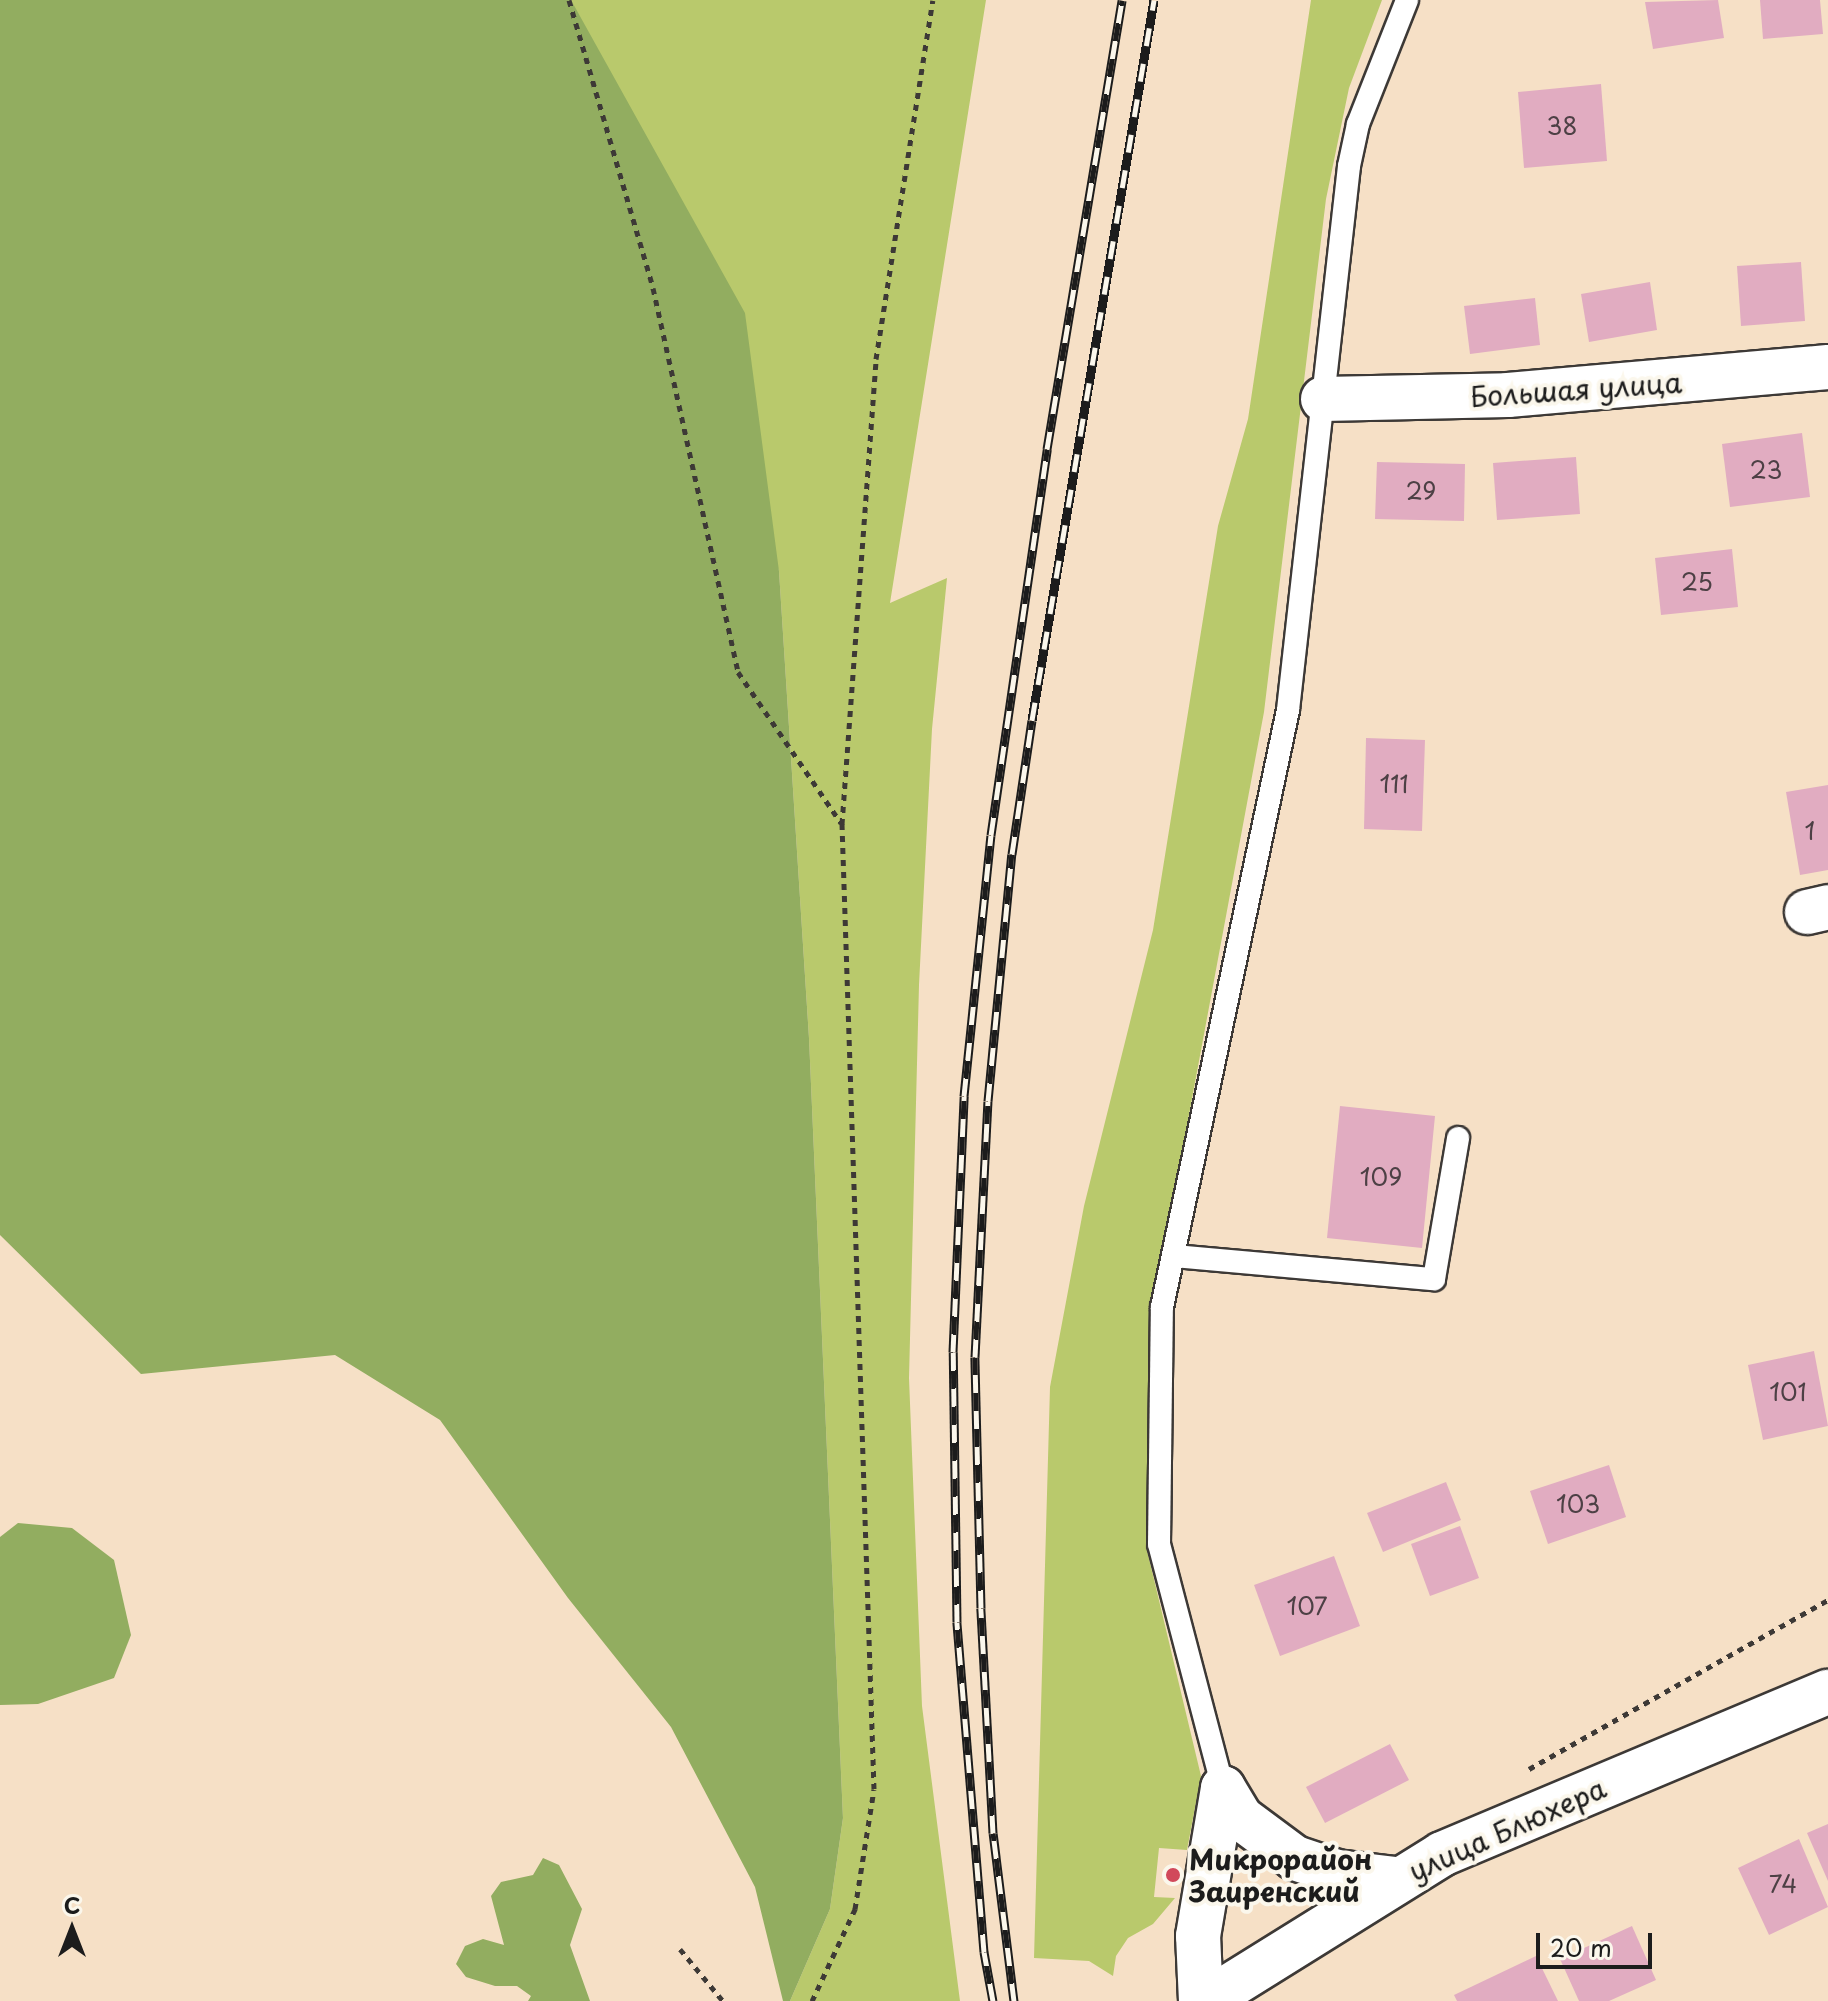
<!DOCTYPE html>
<html>
<head>
<meta charset="utf-8">
<style>
  body { margin:0 }
  #map { position:relative; width:1828px; height:2001px; overflow:hidden; background:#f6e0c6; font-family:"Playpen Sans",sans-serif }
  div>[style] { position:absolute }
  .green>* { inset:0; background:#b9c96c }
  .forest>* { inset:0; background:#92ad60 }
  .building>* { inset:0; background:#e1acc1 }
  .path>* { height:5px; margin-top:-2.5px; transform-origin:0; background:repeating-linear-gradient(90deg,#3d3936 0 6px,transparent 0 12px) }
  .roads { filter:drop-shadow(2px 0 #3d3936) drop-shadow(-2px 0 #3d3936) drop-shadow(0 2px #3d3936) drop-shadow(0 -2px #3d3936) }
  .lane>* { height:22px; margin:-11px; padding:0 11px; transform-origin:11px; border-radius:11px; background:#fff }
  .street>* { height:44px; margin:-22px; padding:0 22px; transform-origin:22px; border-radius:22px; background:#fff }
  .secondary>* { height:44px; margin:-22px; padding:0 22px; transform-origin:22px; border-radius:22px; background:#fff }
  .rail>* { height:9px; margin-top:-4.5px; transform-origin:0; background:repeating-linear-gradient(90deg,#fbf7ec 0 18px,#1c1c1c 0 36px); box-sizing:border-box; border-block:2px solid #1c1c1c }
  .dots>* { width:22px; height:22px; translate:-50% -50%; box-sizing:border-box; border:4px solid #fbf7ec; border-radius:50% }
  span { translate:-50% -50%; white-space:nowrap; text-align:center; line-height:1.15; -webkit-text-stroke:8px #fbf7ec; paint-order:stroke }
  .number-label { font-size:24px; color:#4d4045 }
  .number-label span { -webkit-text-stroke-width:0 }
  .street-label { font-size:28px; color:#1c1c1c }
  .poi-label { font-size:28px; color:#1c1c1c; font-weight:700 }
  .left { translate:0 -50%; text-align:left }
  .north { position:absolute; left:32px; top:1889px; width:80px; height:80px; -webkit-text-stroke:6px #fbf7ec; paint-order:stroke; rotate:0deg; font-size:22px; font-weight:700; line-height:32px; text-align:center; color:#1c1c1c }
  .north::after { content:''; display:block; margin:auto; width:28px; height:36px; background:#1c1c1c; clip-path:polygon(50% 0,100% 100%,50% 72%,0 100%) }
  .scale { position:absolute; left:1536px; top:1933px; width:116px; height:36px; box-sizing:border-box; border:4px solid #1c1c1c; border-top:0; padding-left:10px; font-size:24px; line-height:28px; white-space:nowrap; color:#1c1c1c; -webkit-text-stroke:6px #fbf7ec; paint-order:stroke }
</style>
</head>
<body>
<div id="map">
  <div class="green">
    <div style="clip-path:polygon(571px 0,986px 0,890px 603px,947px 578px,932px 729px,919px 985px,909px 1378px,922px 1706px,960px 2001px,790px 2001px,830px 1909px,843px 1818px,809px 1038px,779px 571px)"></div>
    <div style="clip-path:polygon(1311px 0,1382px 0,1349px 88px,1326px 199px,1264px 712px,1153px 1308px,1146px 1546px,1201px 1776px,1187px 1850px,1159px 1848px,1154px 1897px,1175px 1898px,1153px 1924px,1128px 1938px,1116px 1956px,1113px 1976px,1089px 1961px,1034px 1958px,1050px 1387px,1084px 1206px,1153px 930px,1218px 526px,1248px 419px)"></div>
  </div>
  <div class="forest">
    <div style="clip-path:polygon(0 0,571px 0,745px 313px,779px 571px,809px 1038px,843px 1818px,830px 1909px,790px 2001px,783px 2001px,755px 1887px,671px 1727px,568px 1598px,440px 1420px,335px 1355px,141px 1374px,0 1235px)"></div>
    <div style="clip-path:polygon(18px 1523px,72px 1528px,114px 1560px,131px 1635px,114px 1678px,38px 1704px,0 1705px,0 1537px)"></div>
    <div style="clip-path:polygon(543px 1858px,559px 1865px,582px 1909px,570px 1945px,590px 2001px,528px 2001px,531px 1996px,517px 1986px,495px 1986px,466px 1977px,456px 1964px,465px 1946px,483px 1939px,504px 1945px,491px 1896px,501px 1882px,533px 1875px)"></div>
  </div>
  <div class="building">
    <div style="clip-path:polygon(1718px 0,1724px 38px,1653px 49px,1645px 2px)"></div>
    <div style="clip-path:polygon(1760px 0,1820px 0,1823px 34px,1763px 39px)"></div>
    <div style="clip-path:polygon(1601px 84px,1607px 161px,1524px 168px,1518px 92px)"></div>
    <div style="clip-path:polygon(1801px 262px,1805px 321px,1741px 326px,1737px 266px)"></div>
    <div style="clip-path:polygon(1650px 282px,1657px 330px,1589px 342px,1581px 294px)"></div>
    <div style="clip-path:polygon(1535px 298px,1540px 345px,1470px 354px,1464px 306px)"></div>
    <div style="clip-path:polygon(1802px 433px,1810px 497px,1730px 507px,1722px 444px)"></div>
    <div style="clip-path:polygon(1576px 457px,1580px 514px,1497px 520px,1493px 463px)"></div>
    <div style="clip-path:polygon(1377px 462px,1465px 464px,1464px 521px,1375px 519px)"></div>
    <div style="clip-path:polygon(1732px 549px,1738px 607px,1661px 615px,1655px 558px)"></div>
    <div style="clip-path:polygon(1366px 738px,1425px 740px,1422px 831px,1364px 829px)"></div>
    <div style="clip-path:polygon(1828px 785px,1828px 870px,1800px 875px,1786px 792px)"></div>
    <div style="clip-path:polygon(1340px 1106px,1435px 1116px,1422px 1248px,1327px 1238px)"></div>
    <div style="clip-path:polygon(1814px 1351px,1828px 1426px,1763px 1440px,1748px 1365px)"></div>
    <div style="clip-path:polygon(1609px 1465px,1626px 1517px,1548px 1544px,1530px 1491px)"></div>
    <div style="clip-path:polygon(1446px 1482px,1461px 1520px,1383px 1552px,1367px 1513px)"></div>
    <div style="clip-path:polygon(1460px 1526px,1479px 1578px,1430px 1596px,1411px 1544px)"></div>
    <div style="clip-path:polygon(1334px 1556px,1360px 1626px,1280px 1656px,1254px 1585px)"></div>
    <div style="clip-path:polygon(1390px 1744px,1409px 1780px,1325px 1823px,1306px 1787px)"></div>
    <div style="clip-path:polygon(1828px 1824px,1828px 1881px,1807px 1833px)"></div>
    <div style="clip-path:polygon(1799px 1839px,1828px 1907px,1769px 1935px,1738px 1868px)"></div>
    <div style="clip-path:polygon(1632px 1926px,1656px 1980px,1609px 2001px,1579px 2001px,1560px 1959px)"></div>
    <div style="clip-path:polygon(1536px 1956px,1558px 2001px,1457px 2001px,1454px 1995px)"></div>
  </div>
  <div class="path">
    <div style="left:569px;top:0;width:300px;rotate:73.7deg"></div>
    <div style="left:653px;top:288px;width:393px;rotate:77.5deg"></div>
    <div style="left:738px;top:672px;width:183px;rotate:55.7deg"></div>
    <div style="left:1529px;top:1769px;width:343px;rotate:-29.5deg"></div>
    <div style="left:680px;top:1949px;width:67px;rotate:50.4deg"></div>
    <div style="left:812px;top:2001px;width:102px;rotate:-64.9deg"></div>
    <div style="left:855px;top:1909px;width:121px;rotate:-81deg"></div>
    <div style="left:874px;top:1789px;width:966px;rotate:-91.9deg"></div>
    <div style="left:842px;top:824px;width:466px;rotate:-85.8deg"></div>
    <div style="left:876px;top:359px;width:363px;rotate:-81deg"></div>
  </div>
  <div class="roads">
    <div class="lane">
      <div style="left:1174px;top:1256px;width:261px;rotate:5.1deg"></div>
      <div style="left:1434px;top:1279px;width:143px;rotate:-80.3deg"></div>
      <div style="left:1223px;top:1788px;width:252px;rotate:-104.7deg"></div>
      <div style="left:1159px;top:1544px;width:237px;rotate:-89.3deg"></div>
      <div style="left:1162px;top:1307px;width:610px;rotate:-78.08deg"></div>
      <div style="left:1288px;top:710px;width:547px;rotate:-83.6deg"></div>
      <div style="left:1349px;top:166px;width:43px;rotate:-77.9deg"></div>
      <div style="left:1358px;top:124px;width:133px;rotate:-68.4deg"></div>
    </div>
    <div class="street">
      <div style="left:1323px;top:399px;width:185px;rotate:-1.2deg"></div>
      <div style="left:1508px;top:395px;width:321px;rotate:-5deg"></div>
      <div style="left:1807px;top:912px;width:22px;rotate:-13deg"></div>
      <div style="left:1223px;top:1788px;width:35px;rotate:59deg"></div>
      <div style="left:1241px;top:1818px;width:67px;rotate:36.5deg"></div>
      <div style="left:1295px;top:1858px;width:44px;rotate:18.4deg"></div>
      <div style="left:1337px;top:1872px;width:59px;rotate:6.8deg"></div>
      <div style="left:1201px;top:2001px;width:65px;rotate:-92.6deg"></div>
      <div style="left:1198px;top:1936px;width:150px;rotate:-80.4deg"></div>
    </div>
    <div class="secondary">
      <div style="left:1206px;top:2001px;width:278px;rotate:-31.9deg"></div>
      <div style="left:1442px;top:1854px;width:419px;rotate:-22.8deg"></div>
    </div>
  </div>
  <div class="rail">
    <div style="left:993px;top:2001px;width:50px;rotate:-100.4deg"></div>
    <div style="left:984px;top:1952px;width:331px;rotate:-94.7deg"></div>
    <div style="left:957px;top:1622px;width:270px;rotate:-90.8deg"></div>
    <div style="left:953px;top:1352px;width:256px;rotate:-87.5deg"></div>
    <div style="left:964px;top:1096px;width:262px;rotate:-84.1deg"></div>
    <div style="left:991px;top:835px;width:390px;rotate:-81.7deg"></div>
    <div style="left:1047px;top:449px;width:455px;rotate:-80.5deg"></div>
    <div style="left:1014px;top:2001px;width:169px;rotate:-97.1deg"></div>
    <div style="left:993px;top:1833px;width:225px;rotate:-93.1deg"></div>
    <div style="left:981px;top:1608px;width:251px;rotate:-91.4deg"></div>
    <div style="left:975px;top:1357px;width:256px;rotate:-87.1deg"></div>
    <div style="left:988px;top:1101px;width:248px;rotate:-84.5deg"></div>
    <div style="left:1012px;top:854px;width:135px;rotate:-81.5deg"></div>
    <div style="left:1032px;top:720px;width:730px;rotate:-80.38deg"></div>
  </div>
  <div class="dots">
    <div style="left:1173px;top:1875px;background:#d1495b"></div>
  </div>
  <div class="number-label">
    <span style="left:1562px;top:126px">38</span>
    <span style="left:1766px;top:470px">23</span>
    <span style="left:1421px;top:491px">29</span>
    <span style="left:1697px;top:582px">25</span>
    <span style="left:1394px;top:784px">111</span>
    <span style="left:1810px;top:831px">1</span>
    <span style="left:1381px;top:1177px">109</span>
    <span style="left:1788px;top:1392px">101</span>
    <span style="left:1578px;top:1504px">103</span>
    <span style="left:1307px;top:1606px">107</span>
    <span style="left:1783px;top:1884px">74</span>
  </div>
  <div class="street-label">
    <span style="left:1576px;top:389px;rotate:-4deg">Большая улица</span>
    <span style="left:1507px;top:1829px;rotate:-24deg">улица Блюхера</span>
  </div>
  <div class="poi-label">
    <span class="left" style="left:1189px;top:1875px">Микрорайон<br>Заиренский</span>
  </div>
  <div class="north">С</div>
  <div class="scale">20 m</div>
</div>
</body>
</html>
